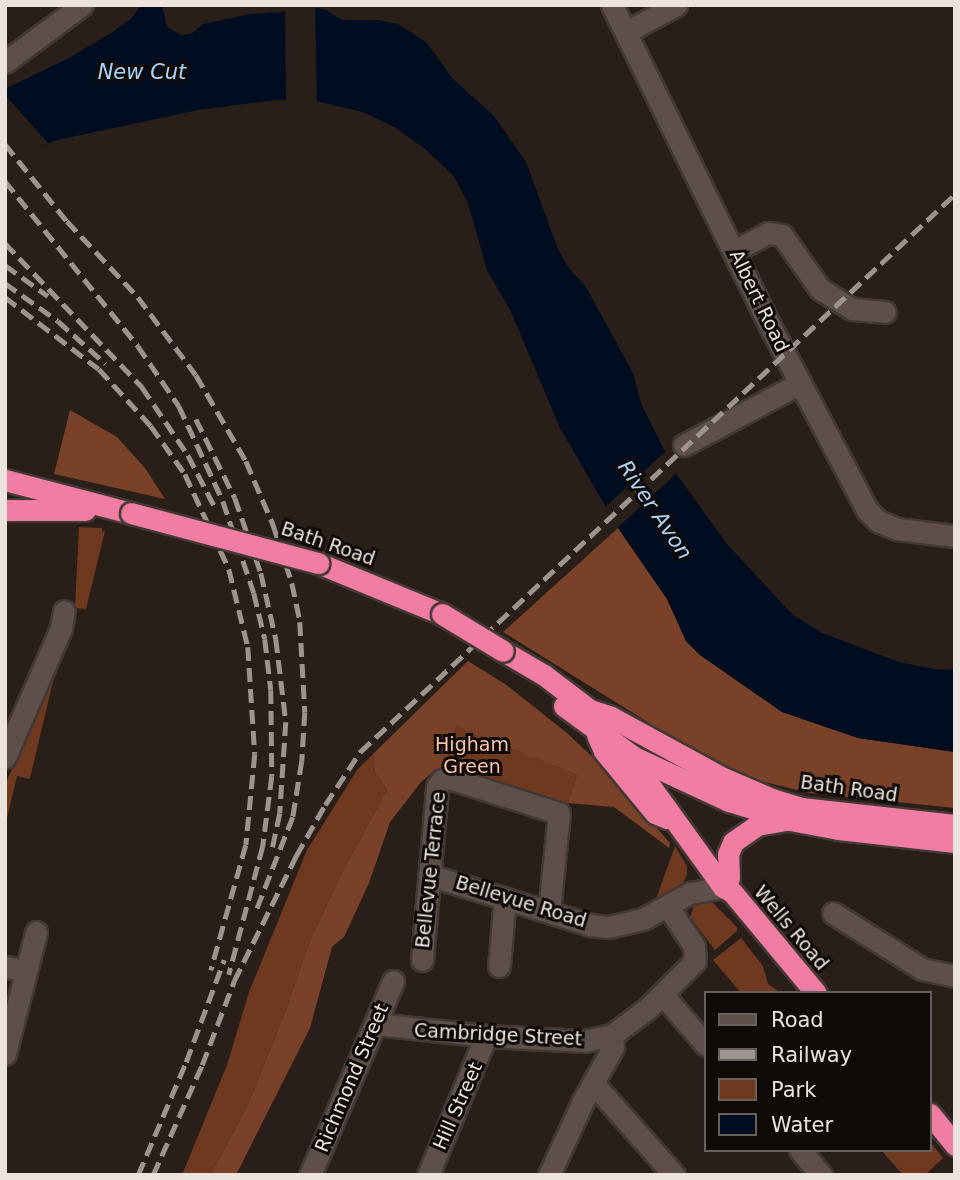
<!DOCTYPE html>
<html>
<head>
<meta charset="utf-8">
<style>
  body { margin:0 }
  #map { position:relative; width:960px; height:1180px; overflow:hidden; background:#2a1e19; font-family:"DejaVu Sans",sans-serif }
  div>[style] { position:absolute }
  .green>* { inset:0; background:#6e391f }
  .forest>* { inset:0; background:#794228 }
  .water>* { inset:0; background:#000d21 }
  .pier>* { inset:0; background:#2a1e19 }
  .roads { filter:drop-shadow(2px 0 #423834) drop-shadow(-2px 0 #423834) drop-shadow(0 2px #423834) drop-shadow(0 -2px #423834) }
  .minor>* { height:21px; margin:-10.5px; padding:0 10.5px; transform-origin:10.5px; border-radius:10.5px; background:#5d4f49 }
  .highway>* { height:21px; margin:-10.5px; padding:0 10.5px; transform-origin:10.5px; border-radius:10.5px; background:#f17da2 }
  .rail>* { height:4.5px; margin-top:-2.25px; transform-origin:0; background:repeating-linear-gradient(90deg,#9d938f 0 14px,transparent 0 21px) }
  .bridges { filter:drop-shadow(2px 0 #423834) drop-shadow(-2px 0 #423834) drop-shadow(0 2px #423834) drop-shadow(0 -2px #423834) }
  .highway-bridge>* { height:21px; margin:-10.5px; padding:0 10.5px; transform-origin:10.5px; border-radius:10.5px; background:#f17da2 }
  span { translate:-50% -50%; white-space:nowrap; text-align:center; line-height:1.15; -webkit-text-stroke:6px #0f0a07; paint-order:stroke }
  .street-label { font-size:19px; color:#ece3df }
  .park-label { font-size:19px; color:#f8c2ab }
  .water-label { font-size:21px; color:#acd4fb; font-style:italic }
  .frame { position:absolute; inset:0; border:7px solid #ece3df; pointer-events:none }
  .legend { position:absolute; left:704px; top:991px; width:228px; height:161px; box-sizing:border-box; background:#0f0a07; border:2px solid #67615d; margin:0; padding:9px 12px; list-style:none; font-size:21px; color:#ece3df }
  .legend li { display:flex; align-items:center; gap:14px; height:35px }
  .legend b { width:35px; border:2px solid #67615d }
</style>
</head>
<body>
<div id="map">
  <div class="green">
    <div style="clip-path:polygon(79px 527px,102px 528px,102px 532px,105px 531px,86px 609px,75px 608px)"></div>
    <div style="clip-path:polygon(56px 669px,31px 774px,29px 779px,17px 776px,5px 827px,5px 785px)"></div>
    <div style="clip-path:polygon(456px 725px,577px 775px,567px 806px,444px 771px)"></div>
    <div style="clip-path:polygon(373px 754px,375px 773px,387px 790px,340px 876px,308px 946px,286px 1010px,247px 1107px,210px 1175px,182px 1175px,227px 1065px,249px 992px,307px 850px,357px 770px)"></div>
    <div style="clip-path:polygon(675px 846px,687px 866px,687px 875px,682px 884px,655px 902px)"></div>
    <div style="clip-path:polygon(710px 900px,737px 927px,737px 931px,715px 950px,690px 917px,694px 906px)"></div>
    <div style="clip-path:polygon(741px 938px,763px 966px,768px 984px,781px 993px,741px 993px,713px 960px)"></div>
    <div style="clip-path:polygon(930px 1142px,943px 1158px,925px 1175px,903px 1175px,881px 1150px,930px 1150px)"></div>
  </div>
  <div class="forest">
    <div style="clip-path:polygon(70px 410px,117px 437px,145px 468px,165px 499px,54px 474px)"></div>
    <div style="clip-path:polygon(618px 528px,667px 599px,686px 641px,700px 655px,782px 712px,858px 738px,955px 752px,955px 808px,809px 793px,761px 781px,694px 751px,503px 632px)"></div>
    <div style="clip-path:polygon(468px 661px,505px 684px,567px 733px,604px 768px,670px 843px,669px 848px,614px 807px,568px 803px,577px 775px,456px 726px,444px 771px,433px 772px,421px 782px,390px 822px,369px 883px,344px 937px,332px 947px,310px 1028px,236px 1175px,210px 1175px,247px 1107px,286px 1010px,308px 946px,340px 876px,387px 790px,375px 773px,373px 754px)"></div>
  </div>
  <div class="water">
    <div style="clip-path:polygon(141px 5px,162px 5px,167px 27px,181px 35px,191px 34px,203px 24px,250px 14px,282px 12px,296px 7px,324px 9px,342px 20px,378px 20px,398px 24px,426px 42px,453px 79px,494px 116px,526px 162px,558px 249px,568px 267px,586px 287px,633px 373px,642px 406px,677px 475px,727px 544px,792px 614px,822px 633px,899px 662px,934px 669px,955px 670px,955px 752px,858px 738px,782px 712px,700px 655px,686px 641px,667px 599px,618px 528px,560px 428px,511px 312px,487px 270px,468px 203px,453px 175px,425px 149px,396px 128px,363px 112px,320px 102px,275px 100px,198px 110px,53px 141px,5px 167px,5px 89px,69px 58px,111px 33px,131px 19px)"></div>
  </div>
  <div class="pier">
    <div style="clip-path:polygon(292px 5px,315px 5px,317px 105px,286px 104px,285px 8px)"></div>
    <div style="clip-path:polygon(5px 95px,48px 143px,5px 171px)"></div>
    <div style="clip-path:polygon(668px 449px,679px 471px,615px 530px,603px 509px)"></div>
  </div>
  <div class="roads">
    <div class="minor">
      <div style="left:612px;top:5px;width:356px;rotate:63.8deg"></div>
      <div style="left:769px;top:324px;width:210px;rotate:62.2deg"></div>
      <div style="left:867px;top:510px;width:16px;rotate:45deg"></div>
      <div style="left:878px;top:521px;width:21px;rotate:23deg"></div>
      <div style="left:897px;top:529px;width:58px;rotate:6.9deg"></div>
      <div style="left:626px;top:32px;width:57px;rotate:-28.4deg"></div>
      <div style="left:5px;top:62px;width:96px;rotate:-36.5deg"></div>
      <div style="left:734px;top:251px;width:38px;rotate:-28deg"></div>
      <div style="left:768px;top:233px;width:14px;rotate:8deg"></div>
      <div style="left:782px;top:235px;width:66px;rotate:54.9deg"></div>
      <div style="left:820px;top:289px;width:38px;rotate:32deg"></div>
      <div style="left:852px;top:309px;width:33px;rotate:5deg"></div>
      <div style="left:684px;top:445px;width:132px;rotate:-28.1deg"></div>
      <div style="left:5px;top:757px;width:141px;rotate:-66.5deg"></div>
      <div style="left:61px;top:628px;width:17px;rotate:-80deg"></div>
      <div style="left:429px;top:875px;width:170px;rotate:17.2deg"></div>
      <div style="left:591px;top:925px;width:17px;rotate:7deg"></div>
      <div style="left:608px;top:927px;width:36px;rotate:-13deg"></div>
      <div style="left:643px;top:919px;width:54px;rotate:-29deg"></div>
      <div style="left:690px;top:893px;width:34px;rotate:-10deg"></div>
      <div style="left:833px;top:913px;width:105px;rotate:32.2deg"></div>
      <div style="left:922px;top:969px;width:34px;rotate:12deg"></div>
      <div style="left:422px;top:960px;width:174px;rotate:-85deg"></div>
      <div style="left:437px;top:787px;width:9px;rotate:-54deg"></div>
      <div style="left:442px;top:780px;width:7px;rotate:-16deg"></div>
      <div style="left:449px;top:778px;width:115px;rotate:17.7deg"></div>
      <div style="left:559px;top:813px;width:99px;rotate:95.8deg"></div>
      <div style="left:499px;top:966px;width:68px;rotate:-85deg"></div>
      <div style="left:5px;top:967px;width:21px;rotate:8deg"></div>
      <div style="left:663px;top:995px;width:66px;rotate:49.3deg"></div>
      <div style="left:376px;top:1024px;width:111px;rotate:6.2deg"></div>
      <div style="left:486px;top:1036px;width:99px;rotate:2.9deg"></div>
      <div style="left:585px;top:1041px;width:28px;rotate:-13deg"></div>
      <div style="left:612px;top:1035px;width:45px;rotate:-36.9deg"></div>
      <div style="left:648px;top:1008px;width:66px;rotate:-45deg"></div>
      <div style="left:695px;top:961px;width:15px;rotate:-94deg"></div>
      <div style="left:694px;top:946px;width:47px;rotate:-123.7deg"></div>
      <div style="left:5px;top:1054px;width:126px;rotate:-75.7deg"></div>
      <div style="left:593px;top:1083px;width:123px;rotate:48.6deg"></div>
      <div style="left:800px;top:1150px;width:33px;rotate:50deg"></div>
      <div style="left:310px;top:1175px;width:211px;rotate:-66.8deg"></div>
      <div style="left:428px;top:1175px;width:151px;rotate:-67.4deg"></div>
      <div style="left:549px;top:1175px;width:81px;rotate:-65.3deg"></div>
      <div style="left:583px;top:1101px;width:62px;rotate:-60.9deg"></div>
      <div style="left:613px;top:1047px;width:12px;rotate:-95deg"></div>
    </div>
    <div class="highway">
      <div style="left:5px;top:480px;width:130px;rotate:14.7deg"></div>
      <div style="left:5px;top:510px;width:80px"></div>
      <div style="left:318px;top:563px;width:134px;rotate:22.4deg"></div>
      <div style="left:503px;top:651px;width:48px;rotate:30.3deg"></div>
      <div style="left:544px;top:675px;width:58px;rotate:37.3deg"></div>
      <div style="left:590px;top:710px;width:22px;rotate:18deg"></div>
      <div style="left:611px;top:717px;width:128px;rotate:28.6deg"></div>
      <div style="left:723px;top:778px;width:53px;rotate:23.2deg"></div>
      <div style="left:772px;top:799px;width:30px;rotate:17deg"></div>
      <div style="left:801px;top:808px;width:155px;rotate:6.3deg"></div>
      <div style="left:564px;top:706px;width:87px;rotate:36.1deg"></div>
      <div style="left:634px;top:757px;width:105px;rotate:24.9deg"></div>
      <div style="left:729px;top:801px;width:64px;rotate:17.3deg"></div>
      <div style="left:790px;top:820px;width:49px;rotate:10.6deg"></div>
      <div style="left:838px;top:829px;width:118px;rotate:6.3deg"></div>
      <div style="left:597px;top:735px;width:17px;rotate:66deg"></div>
      <div style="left:604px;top:751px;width:80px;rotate:50.6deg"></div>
      <div style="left:655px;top:813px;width:13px;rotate:23deg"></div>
      <div style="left:630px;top:758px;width:159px;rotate:54.2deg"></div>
      <div style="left:723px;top:887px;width:10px;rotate:29deg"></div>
      <div style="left:732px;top:892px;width:131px;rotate:50.3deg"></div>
      <div style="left:729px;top:878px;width:24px;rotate:-92deg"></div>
      <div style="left:728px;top:854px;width:13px;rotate:-67deg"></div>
      <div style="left:733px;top:842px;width:29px;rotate:-35deg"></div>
      <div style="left:757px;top:825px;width:28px;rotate:-10deg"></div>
      <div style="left:930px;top:1114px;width:40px;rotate:51deg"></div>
    </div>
  </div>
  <div class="rail">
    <div style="left:5px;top:144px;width:99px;rotate:51.2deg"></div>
    <div style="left:67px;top:221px;width:104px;rotate:46.9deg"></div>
    <div style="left:138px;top:297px;width:97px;rotate:53.4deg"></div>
    <div style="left:196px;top:375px;width:99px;rotate:59.8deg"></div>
    <div style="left:246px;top:461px;width:69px;rotate:66.8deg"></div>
    <div style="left:273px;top:524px;width:62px;rotate:72.1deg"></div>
    <div style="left:292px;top:583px;width:40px;rotate:78deg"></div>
    <div style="left:300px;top:622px;width:90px;rotate:86.8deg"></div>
    <div style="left:305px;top:712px;width:49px;rotate:93.5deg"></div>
    <div style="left:302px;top:761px;width:57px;rotate:99.1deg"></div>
    <div style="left:293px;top:817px;width:99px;rotate:111.4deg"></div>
    <div style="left:5px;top:181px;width:212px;rotate:51.1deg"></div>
    <div style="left:138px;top:346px;width:73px;rotate:55.7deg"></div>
    <div style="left:179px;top:406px;width:105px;rotate:65.1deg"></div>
    <div style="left:223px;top:501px;width:97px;rotate:71.4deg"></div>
    <div style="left:254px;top:593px;width:47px;rotate:76.6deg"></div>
    <div style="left:265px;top:639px;width:51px;rotate:83.3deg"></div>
    <div style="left:271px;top:690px;width:86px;rotate:89.3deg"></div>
    <div style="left:272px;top:776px;width:71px;rotate:97.3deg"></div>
    <div style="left:263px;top:846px;width:133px;rotate:104.8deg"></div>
    <div style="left:5px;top:243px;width:199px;rotate:46.4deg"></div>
    <div style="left:142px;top:387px;width:82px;rotate:55.9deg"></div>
    <div style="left:188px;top:455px;width:59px;rotate:62.6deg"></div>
    <div style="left:5px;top:265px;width:53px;rotate:35.8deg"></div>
    <div style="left:5px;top:283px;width:65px;rotate:35.6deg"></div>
    <div style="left:58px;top:321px;width:64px;rotate:41.9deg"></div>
    <div style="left:5px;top:297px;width:118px;rotate:37.5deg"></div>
    <div style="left:99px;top:369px;width:77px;rotate:47.6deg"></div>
    <div style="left:151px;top:426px;width:59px;rotate:54.7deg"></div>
    <div style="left:185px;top:474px;width:105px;rotate:65.1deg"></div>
    <div style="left:229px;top:569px;width:80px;rotate:76.3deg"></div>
    <div style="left:248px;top:647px;width:107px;rotate:86.3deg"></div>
    <div style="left:255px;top:754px;width:91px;rotate:95.6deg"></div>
    <div style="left:246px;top:845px;width:130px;rotate:105.6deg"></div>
    <div style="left:196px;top:419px;width:88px;rotate:63.7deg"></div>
    <div style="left:235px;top:498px;width:79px;rotate:70.9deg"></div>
    <div style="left:261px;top:573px;width:68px;rotate:77.2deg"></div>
    <div style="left:276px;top:639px;width:84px;rotate:83.1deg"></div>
    <div style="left:286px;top:722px;width:91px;rotate:93.8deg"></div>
    <div style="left:280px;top:813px;width:35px;rotate:102deg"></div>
    <div style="left:138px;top:1175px;width:123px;rotate:-67deg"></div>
    <div style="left:186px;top:1062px;width:109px;rotate:-69.6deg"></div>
    <div style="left:153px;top:1175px;width:120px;rotate:-66deg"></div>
    <div style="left:202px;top:1065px;width:90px;rotate:-69.1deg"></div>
    <div style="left:234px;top:981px;width:140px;rotate:-63.6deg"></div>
    <div style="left:296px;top:856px;width:59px;rotate:-60.4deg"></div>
    <div style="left:325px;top:805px;width:64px;rotate:-56.6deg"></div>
    <div style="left:360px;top:752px;width:816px;rotate:-43.16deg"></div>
  </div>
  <div class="bridges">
    <div class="highway-bridge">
      <div style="left:131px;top:513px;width:194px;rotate:15deg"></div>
      <div style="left:442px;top:614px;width:71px;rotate:31.2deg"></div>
    </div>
  </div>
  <div class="street-label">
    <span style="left:759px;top:301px;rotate:64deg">Albert Road</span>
    <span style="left:328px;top:544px;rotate:19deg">Bath Road</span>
    <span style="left:849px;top:789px;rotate:8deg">Bath Road</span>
    <span style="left:431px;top:870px;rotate:-84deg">Bellevue Terrace</span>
    <span style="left:521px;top:902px;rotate:17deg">Bellevue Road</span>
    <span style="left:791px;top:928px;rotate:50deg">Wells Road</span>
    <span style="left:498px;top:1035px;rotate:3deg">Cambridge Street</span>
    <span style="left:352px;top:1078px;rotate:-67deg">Richmond Street</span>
    <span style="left:458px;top:1106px;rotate:-66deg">Hill Street</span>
  </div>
  <div class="park-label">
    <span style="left:472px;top:756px">Higham<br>Green</span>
  </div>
  <div class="water-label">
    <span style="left:142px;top:72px">New Cut</span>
    <span style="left:655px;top:510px;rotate:56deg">River Avon</span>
  </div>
  <div class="frame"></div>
  <ul class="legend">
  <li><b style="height:9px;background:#5d4f49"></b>Road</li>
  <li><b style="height:9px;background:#9d938f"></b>Railway</li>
  <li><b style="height:19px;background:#6e391f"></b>Park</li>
  <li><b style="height:19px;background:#000d21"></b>Water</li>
  </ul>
</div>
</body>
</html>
